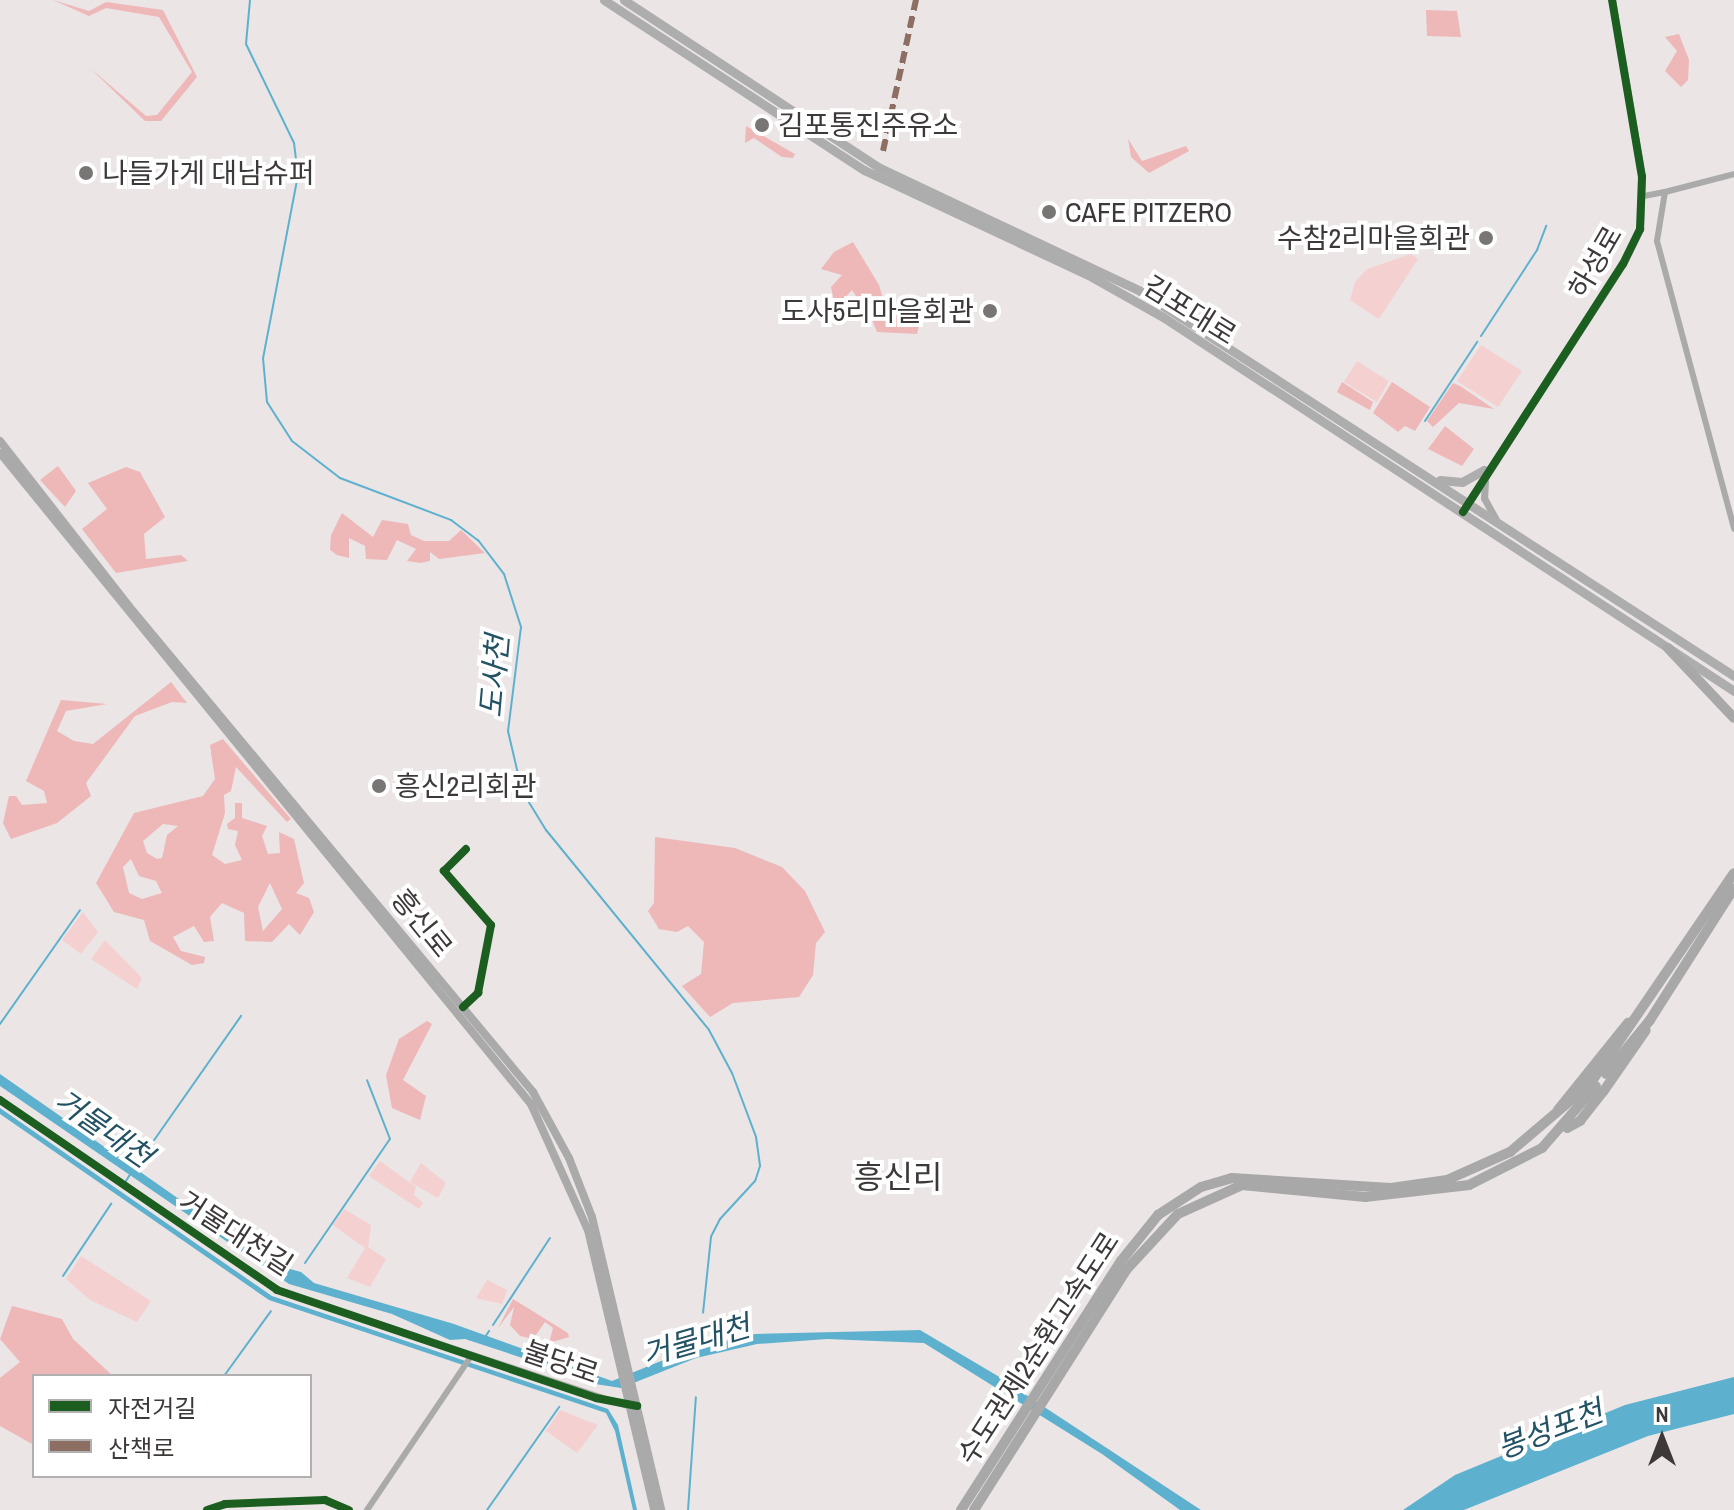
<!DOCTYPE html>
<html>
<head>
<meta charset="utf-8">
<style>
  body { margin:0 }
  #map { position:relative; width:1734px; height:1510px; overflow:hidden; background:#ebe5e5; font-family:"Archivo Narrow","Noto Sans KR",sans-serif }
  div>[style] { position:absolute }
  .green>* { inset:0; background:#f5d0d0 }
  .round { border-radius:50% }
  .forest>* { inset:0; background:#eeb7b8 }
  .water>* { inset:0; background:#5eb1ce }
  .stream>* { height:2px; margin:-1px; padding:0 1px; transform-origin:1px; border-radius:1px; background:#5eb1ce }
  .minor>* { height:6px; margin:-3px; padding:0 3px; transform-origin:3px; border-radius:3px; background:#aaa }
  .tertiary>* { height:7px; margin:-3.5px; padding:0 3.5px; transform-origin:3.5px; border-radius:3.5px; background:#aaa }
  .secondary>* { height:8px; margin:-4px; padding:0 4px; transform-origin:4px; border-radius:4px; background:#aaa }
  .primary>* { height:9px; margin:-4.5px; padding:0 4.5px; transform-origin:4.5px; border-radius:4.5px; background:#aeadae }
  .motorway>* { height:10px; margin:-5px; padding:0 5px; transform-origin:5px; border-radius:5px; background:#a9a8a9 }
  .quiet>* { height:6px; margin-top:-3px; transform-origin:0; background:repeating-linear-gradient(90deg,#8d6e63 0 12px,transparent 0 18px) }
  .cycleway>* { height:8px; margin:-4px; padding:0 4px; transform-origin:4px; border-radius:4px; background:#1b5e20 }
  .dots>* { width:22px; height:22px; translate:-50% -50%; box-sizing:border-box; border:4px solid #fff; border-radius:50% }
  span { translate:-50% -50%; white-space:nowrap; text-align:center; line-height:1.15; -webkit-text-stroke:8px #fff; paint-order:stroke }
  .poi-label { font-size:28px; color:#3d3939 }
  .left { translate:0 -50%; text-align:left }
  .right { translate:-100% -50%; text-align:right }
  .street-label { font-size:28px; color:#3d3939 }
  .water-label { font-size:30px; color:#235264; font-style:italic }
  .quarter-label { font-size:32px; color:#3d3939 }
  .legend { position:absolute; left:32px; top:1374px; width:280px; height:104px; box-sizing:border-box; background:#fff; border:2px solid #b1b0b0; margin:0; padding:10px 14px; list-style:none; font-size:24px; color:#3d3939 }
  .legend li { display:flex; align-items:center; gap:16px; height:40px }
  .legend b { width:40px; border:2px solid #b1b0b0 }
  .north { position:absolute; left:1622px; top:1398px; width:80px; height:80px; -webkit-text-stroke:6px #fff; paint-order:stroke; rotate:0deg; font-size:22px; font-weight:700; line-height:32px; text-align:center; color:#3d3939 }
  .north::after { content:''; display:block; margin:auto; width:28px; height:36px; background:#3d3939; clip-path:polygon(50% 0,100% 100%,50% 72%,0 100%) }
</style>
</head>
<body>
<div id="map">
  <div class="green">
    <div style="clip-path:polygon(1411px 254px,1418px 259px,1379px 319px,1350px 300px,1355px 282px,1367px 269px)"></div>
    <div style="clip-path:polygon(1481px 345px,1522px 371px,1498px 407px,1457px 381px)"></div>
    <div style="clip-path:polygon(1357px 361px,1389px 381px,1377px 402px,1344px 382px)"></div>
    <div style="clip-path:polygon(83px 912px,98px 932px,81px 954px,62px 940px)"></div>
    <div style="clip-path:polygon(105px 940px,142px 978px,137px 989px,91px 959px)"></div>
    <div class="round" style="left:77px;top:1096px;width:22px;height:22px"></div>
    <div style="clip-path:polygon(380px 1161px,416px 1187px,414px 1195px,423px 1203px,419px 1209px,369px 1176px)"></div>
    <div style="clip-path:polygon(421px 1163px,446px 1183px,438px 1198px,410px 1182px)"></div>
    <div style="clip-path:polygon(344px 1209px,371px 1225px,368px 1247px,386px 1259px,370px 1287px,347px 1278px,365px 1248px,333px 1225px)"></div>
    <div style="clip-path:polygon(81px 1256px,151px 1301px,137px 1322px,90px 1300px,66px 1279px)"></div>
    <div style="clip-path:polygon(487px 1280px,507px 1290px,502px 1304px,476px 1298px)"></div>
    <div style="clip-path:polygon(560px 1410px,598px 1425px,577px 1453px,546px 1431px)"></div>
  </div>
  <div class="forest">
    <div style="clip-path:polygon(53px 0,89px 11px,106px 2px,163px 10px,197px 77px,161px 121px,145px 121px,90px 68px,146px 116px,157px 115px,192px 72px,159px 17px,106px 8px,89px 16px)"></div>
    <div style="clip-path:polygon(1426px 10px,1457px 11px,1461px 37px,1427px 36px)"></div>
    <div style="clip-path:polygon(1679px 34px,1689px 60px,1688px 80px,1681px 87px,1665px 71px,1677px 51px,1665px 37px)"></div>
    <div style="clip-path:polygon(746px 126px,795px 154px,793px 158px,782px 157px,754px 138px,745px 143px)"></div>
    <div style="clip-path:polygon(1128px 139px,1142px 161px,1186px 146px,1189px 151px,1149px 173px,1131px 157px)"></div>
    <div style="clip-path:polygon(853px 242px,879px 285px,888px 315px,903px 312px,909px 327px,919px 326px,917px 334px,877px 332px,867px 307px,848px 311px,847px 304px,856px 296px,852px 290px,840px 303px,834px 301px,831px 287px,842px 275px,821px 269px,834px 252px)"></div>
    <div style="clip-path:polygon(1342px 382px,1373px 402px,1370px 410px,1337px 392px)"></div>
    <div style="clip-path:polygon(1392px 382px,1430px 407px,1415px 431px,1405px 426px,1398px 432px,1373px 413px)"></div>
    <div style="clip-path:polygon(1453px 383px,1460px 386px,1494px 409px,1459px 403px,1433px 427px,1427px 421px)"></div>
    <div style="clip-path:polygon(1445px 426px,1474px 449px,1462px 466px,1428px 449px)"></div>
    <div style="clip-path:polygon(58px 466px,76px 491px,65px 507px,40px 480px)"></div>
    <div style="clip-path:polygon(126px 467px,140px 472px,165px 517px,144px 534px,146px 559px,181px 555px,188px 561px,116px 573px,82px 529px,107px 509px,88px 483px)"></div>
    <div style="clip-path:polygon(342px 513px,373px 537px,382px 520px,408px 524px,411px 535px,424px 541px,449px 541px,461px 530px,485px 553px,439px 559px,430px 552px,430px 561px,421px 563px,407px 561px,416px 549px,397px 540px,387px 560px,366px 559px,365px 546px,349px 538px,349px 558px,337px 555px,330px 550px,331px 535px)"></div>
    <div style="clip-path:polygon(171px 682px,187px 703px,172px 702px,135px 716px,86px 783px,91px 796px,57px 823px,11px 839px,3px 823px,9px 796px,16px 796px,22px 805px,47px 803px,44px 791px,26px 781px,61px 700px,107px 704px,66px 711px,57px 731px,74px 741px,93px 744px)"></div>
    <div style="clip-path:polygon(evenodd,223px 739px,291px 819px,287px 822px,236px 767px,231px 791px,224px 795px,225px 813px,212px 855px,225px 864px,242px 860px,235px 845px,238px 831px,228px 829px,227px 824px,235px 818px,235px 803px,242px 803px,242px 818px,267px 826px,262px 836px,268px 854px,280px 853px,279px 832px,294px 839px,304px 883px,296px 893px,309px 898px,314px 912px,300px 935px,289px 924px,272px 942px,245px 941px,244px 913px,222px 903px,210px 917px,214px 941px,204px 942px,194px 926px,173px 937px,181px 951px,205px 957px,204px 963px,192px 965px,150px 941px,144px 920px,114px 912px,96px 883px,134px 813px,203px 796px,215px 779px,210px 745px,223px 739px,163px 824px,178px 826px,167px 835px,162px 858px,157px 859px,147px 853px,143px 841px,163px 824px,223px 739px,131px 859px,139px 876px,156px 881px,162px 893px,142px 899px,129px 893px,123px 867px,131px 859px,223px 739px,270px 883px,282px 909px,263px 931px,258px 907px,270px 883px)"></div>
    <div style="clip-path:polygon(655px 837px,735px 848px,782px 867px,805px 891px,825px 932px,816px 943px,813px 975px,799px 997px,733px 1003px,710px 1017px,682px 986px,701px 974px,704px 942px,688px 926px,677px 932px,659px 929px,648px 911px,654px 903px)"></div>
    <div style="clip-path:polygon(427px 1021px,432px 1024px,403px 1080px,426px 1096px,420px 1120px,392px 1108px,386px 1075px,399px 1039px)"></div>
    <div style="clip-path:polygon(513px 1299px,568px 1333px,569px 1337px,549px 1343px,553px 1328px,545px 1322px,533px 1339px,520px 1336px,510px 1325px,514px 1307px,498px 1328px)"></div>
    <div style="clip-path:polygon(12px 1306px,62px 1319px,73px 1339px,113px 1376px,34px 1376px,34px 1445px,0 1426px,0 1378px,20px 1362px,0 1339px)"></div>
  </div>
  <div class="water">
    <div style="clip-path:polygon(0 1074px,272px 1264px,301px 1272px,314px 1283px,454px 1324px,612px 1381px,688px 1350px,755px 1334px,920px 1330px,1013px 1385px,1021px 1384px,1023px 1393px,1201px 1510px,1180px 1510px,1102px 1454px,924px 1343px,827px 1339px,757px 1344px,696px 1358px,621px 1388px,576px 1381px,556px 1369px,465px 1339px,450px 1340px,392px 1314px,289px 1284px,0 1086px)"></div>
    <div style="clip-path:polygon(0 1108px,272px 1296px,608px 1409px,618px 1425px,637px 1510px,633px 1510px,615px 1431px,606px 1413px,269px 1300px,0 1114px)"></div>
    <div style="clip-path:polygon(1734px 1377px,1734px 1414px,1648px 1436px,1464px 1510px,1403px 1510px,1455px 1475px,1625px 1405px)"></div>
  </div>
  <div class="stream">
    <div style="left:250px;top:0;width:44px;rotate:95.2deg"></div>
    <div style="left:246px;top:44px;width:110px;rotate:64.1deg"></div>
    <div style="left:294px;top:143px;width:32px;rotate:83deg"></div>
    <div style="left:298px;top:175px;width:186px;rotate:100.8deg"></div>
    <div style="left:263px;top:358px;width:44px;rotate:84.8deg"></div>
    <div style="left:267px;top:402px;width:46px;rotate:57.3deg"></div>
    <div style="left:292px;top:441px;width:61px;rotate:37.6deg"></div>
    <div style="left:340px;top:478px;width:119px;rotate:20.7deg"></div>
    <div style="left:451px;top:520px;width:34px;rotate:37deg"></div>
    <div style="left:478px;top:540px;width:43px;rotate:52.6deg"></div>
    <div style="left:504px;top:574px;width:56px;rotate:72.2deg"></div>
    <div style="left:521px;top:627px;width:105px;rotate:97.1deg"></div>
    <div style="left:508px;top:731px;width:62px;rotate:76.9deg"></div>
    <div style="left:522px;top:791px;width:46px;rotate:58.4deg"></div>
    <div style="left:546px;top:830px;width:258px;rotate:50.8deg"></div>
    <div style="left:709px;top:1030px;width:49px;rotate:61.9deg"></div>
    <div style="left:732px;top:1073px;width:68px;rotate:69.4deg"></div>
    <div style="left:756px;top:1137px;width:29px;rotate:82deg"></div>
    <div style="left:760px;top:1166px;width:16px;rotate:108deg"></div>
    <div style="left:755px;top:1181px;width:52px;rotate:132.6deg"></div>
    <div style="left:720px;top:1219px;width:20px;rotate:117deg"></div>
    <div style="left:711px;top:1237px;width:76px;rotate:96deg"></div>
    <div style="left:1481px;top:336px;width:103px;rotate:-56.9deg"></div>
    <div style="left:1537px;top:250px;width:26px;rotate:-69deg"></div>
    <div style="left:1425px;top:421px;width:95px;rotate:-56.6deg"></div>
    <div style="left:0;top:1024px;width:139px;rotate:-54.9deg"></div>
    <div style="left:143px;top:1156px;width:171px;rotate:-55deg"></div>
    <div style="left:126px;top:1181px;width:9px;rotate:-58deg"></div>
    <div style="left:305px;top:1263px;width:150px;rotate:-55.6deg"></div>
    <div style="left:390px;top:1139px;width:63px;rotate:-111.3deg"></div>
    <div style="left:63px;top:1276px;width:87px;rotate:-56.3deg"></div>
    <div style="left:493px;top:1325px;width:104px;rotate:-56.8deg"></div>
    <div style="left:483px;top:1340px;width:11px;rotate:-56deg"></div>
    <div style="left:224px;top:1376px;width:80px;rotate:-54.1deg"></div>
    <div style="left:487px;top:1510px;width:126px;rotate:-55deg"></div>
    <div style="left:688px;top:1510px;width:113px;rotate:-86deg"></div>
  </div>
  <div class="minor">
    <div style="left:1665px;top:192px;width:71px;rotate:-14.6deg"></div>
    <div style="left:1644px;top:196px;width:21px;rotate:-11deg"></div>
    <div style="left:1665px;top:192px;width:50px;rotate:99.3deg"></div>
    <div style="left:1657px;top:241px;width:298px;rotate:75deg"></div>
    <div style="left:463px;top:1007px;width:21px;rotate:-43deg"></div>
    <div style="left:478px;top:993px;width:69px;rotate:-79.2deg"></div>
    <div style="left:491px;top:925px;width:72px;rotate:-131deg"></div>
    <div style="left:444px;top:871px;width:31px;rotate:-45deg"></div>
    <div style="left:0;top:1100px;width:336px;rotate:34.4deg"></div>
    <div style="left:277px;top:1290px;width:372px;rotate:18.3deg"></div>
    <div style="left:207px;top:1510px;width:19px;rotate:-18deg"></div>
    <div style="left:225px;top:1504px;width:100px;rotate:-2.3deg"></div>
    <div style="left:325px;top:1500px;width:26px;rotate:23deg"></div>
    <div style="left:367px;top:1510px;width:187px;rotate:-55.9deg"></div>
  </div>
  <div class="tertiary">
    <div style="left:1485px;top:481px;width:17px;rotate:93deg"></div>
    <div style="left:1484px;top:498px;width:26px;rotate:61deg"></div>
    <div style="left:1463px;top:512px;width:295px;rotate:-57.2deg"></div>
    <div style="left:1623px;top:264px;width:39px;rotate:-64deg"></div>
    <div style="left:1640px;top:229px;width:52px;rotate:-87.8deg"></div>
    <div style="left:1642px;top:177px;width:180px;rotate:-99.6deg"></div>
  </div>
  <div class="secondary">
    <div style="left:0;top:441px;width:216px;rotate:52deg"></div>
    <div style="left:133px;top:611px;width:626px;rotate:50.25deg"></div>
    <div style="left:533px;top:1092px;width:75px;rotate:61.4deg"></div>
    <div style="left:569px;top:1158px;width:63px;rotate:68.7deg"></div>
    <div style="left:592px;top:1217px;width:301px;rotate:76.7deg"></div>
    <div style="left:0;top:453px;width:840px;rotate:50.8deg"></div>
    <div style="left:531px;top:1104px;width:138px;rotate:65.7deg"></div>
    <div style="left:588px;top:1230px;width:288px;rotate:76.7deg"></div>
  </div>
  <div class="primary">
    <div style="left:604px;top:0;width:311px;rotate:33.2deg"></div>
    <div style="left:864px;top:170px;width:252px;rotate:25.1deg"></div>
    <div style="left:1092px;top:277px;width:81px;rotate:29.4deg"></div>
    <div style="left:1163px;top:317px;width:683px;rotate:33.22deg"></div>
    <div style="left:624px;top:0;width:304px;rotate:33.3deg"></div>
    <div style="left:878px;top:167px;width:290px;rotate:25.3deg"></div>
    <div style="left:1140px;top:291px;width:708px;rotate:32.95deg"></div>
    <div style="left:1440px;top:480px;width:22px;rotate:5deg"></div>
    <div style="left:1462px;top:482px;width:25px;rotate:-29deg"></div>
  </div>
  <div class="motorway">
    <div style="left:1668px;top:648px;width:96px;rotate:46.7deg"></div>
    <div style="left:1606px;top:1074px;width:70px;rotate:-50.8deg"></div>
    <div style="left:1650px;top:1020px;width:156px;rotate:-57.5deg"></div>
    <div style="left:1558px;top:1110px;width:112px;rotate:-51.2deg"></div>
    <div style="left:1567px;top:1128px;width:15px;rotate:-28deg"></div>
    <div style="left:1580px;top:1121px;width:37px;rotate:-52deg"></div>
    <div style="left:1603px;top:1092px;width:75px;rotate:-55.3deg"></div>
    <div style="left:961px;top:1510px;width:296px;rotate:-57.3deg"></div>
    <div style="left:1121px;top:1261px;width:59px;rotate:-51.2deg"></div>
    <div style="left:1158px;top:1215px;width:51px;rotate:-33.1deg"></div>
    <div style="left:1201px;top:1187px;width:32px;rotate:-16deg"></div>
    <div style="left:1232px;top:1178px;width:159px;rotate:3.6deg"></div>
    <div style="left:1391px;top:1188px;width:57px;rotate:-8.1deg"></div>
    <div style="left:1447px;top:1180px;width:69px;rotate:-24deg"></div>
    <div style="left:1510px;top:1152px;width:105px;rotate:-40.4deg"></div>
    <div style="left:1590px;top:1084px;width:255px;rotate:-55.7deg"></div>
    <div style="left:974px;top:1510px;width:285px;rotate:-57.6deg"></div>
    <div style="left:1127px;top:1269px;width:75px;rotate:-47.2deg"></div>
    <div style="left:1178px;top:1214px;width:70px;rotate:-24.4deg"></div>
    <div style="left:1242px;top:1185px;width:124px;rotate:5.6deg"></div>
    <div style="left:1365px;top:1197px;width:105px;rotate:-6.6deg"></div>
    <div style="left:1469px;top:1185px;width:82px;rotate:-26.9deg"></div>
    <div style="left:1542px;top:1148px;width:82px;rotate:-48.9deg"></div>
  </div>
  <div class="quiet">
    <div style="left:883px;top:151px;width:155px;rotate:-77.7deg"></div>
  </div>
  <div class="cycleway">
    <div style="left:1463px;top:512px;width:295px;rotate:-57.2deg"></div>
    <div style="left:1623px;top:264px;width:39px;rotate:-64deg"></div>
    <div style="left:1640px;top:229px;width:52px;rotate:-87.8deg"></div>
    <div style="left:1642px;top:177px;width:180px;rotate:-99.6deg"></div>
    <div style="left:463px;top:1007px;width:21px;rotate:-43deg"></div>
    <div style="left:478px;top:993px;width:69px;rotate:-79.2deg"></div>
    <div style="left:491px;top:925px;width:72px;rotate:-131deg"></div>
    <div style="left:444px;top:871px;width:31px;rotate:-45deg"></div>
    <div style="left:0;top:1100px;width:336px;rotate:34.4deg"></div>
    <div style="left:277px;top:1290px;width:337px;rotate:18.7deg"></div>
    <div style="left:596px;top:1398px;width:42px;rotate:11deg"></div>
    <div style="left:207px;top:1510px;width:19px;rotate:-18deg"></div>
    <div style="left:225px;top:1504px;width:100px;rotate:-2.3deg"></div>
    <div style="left:325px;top:1500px;width:26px;rotate:23deg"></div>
  </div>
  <div class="dots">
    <div style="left:762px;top:125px;background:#7a7575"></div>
    <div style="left:86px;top:173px;background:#7a7575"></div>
    <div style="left:1049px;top:212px;background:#7a7575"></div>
    <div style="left:1486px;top:238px;background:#7a7575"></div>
    <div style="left:990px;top:311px;background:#7a7575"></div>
    <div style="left:379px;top:786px;background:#7a7575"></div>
  </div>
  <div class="poi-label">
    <span class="left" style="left:778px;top:125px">김포통진주유소</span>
    <span class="left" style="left:102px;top:173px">나들가게 대남슈퍼</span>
    <span class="left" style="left:1065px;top:212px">CAFE PITZERO</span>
    <span class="right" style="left:1470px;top:238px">수참2리마을회관</span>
    <span class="right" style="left:974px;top:311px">도사5리마을회관</span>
    <span class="left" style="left:395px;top:786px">흥신2리회관</span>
  </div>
  <div class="street-label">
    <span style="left:1595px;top:262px;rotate:-60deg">하성로</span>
    <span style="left:1190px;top:310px;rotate:32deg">김포대로</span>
    <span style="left:422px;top:923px;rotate:51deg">흥신로</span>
    <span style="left:236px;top:1233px;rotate:33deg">거물대천길</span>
    <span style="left:1038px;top:1348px;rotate:-57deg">수도권제2순환고속도로</span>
    <span style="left:561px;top:1362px;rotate:19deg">불당로</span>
  </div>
  <div class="water-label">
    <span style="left:494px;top:676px;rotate:-85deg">도사천</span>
    <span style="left:104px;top:1128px;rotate:35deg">거물대천</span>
    <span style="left:696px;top:1340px;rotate:-16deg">거물대천</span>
    <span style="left:1550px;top:1429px;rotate:-21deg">봉성포천</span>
  </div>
  <div class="quarter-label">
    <span style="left:898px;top:1177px">흥신리</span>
  </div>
  <ul class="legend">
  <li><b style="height:10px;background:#1b5e20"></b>자전거길</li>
  <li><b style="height:10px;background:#8d6e63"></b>산책로</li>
  </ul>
  <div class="north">N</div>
</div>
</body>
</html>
